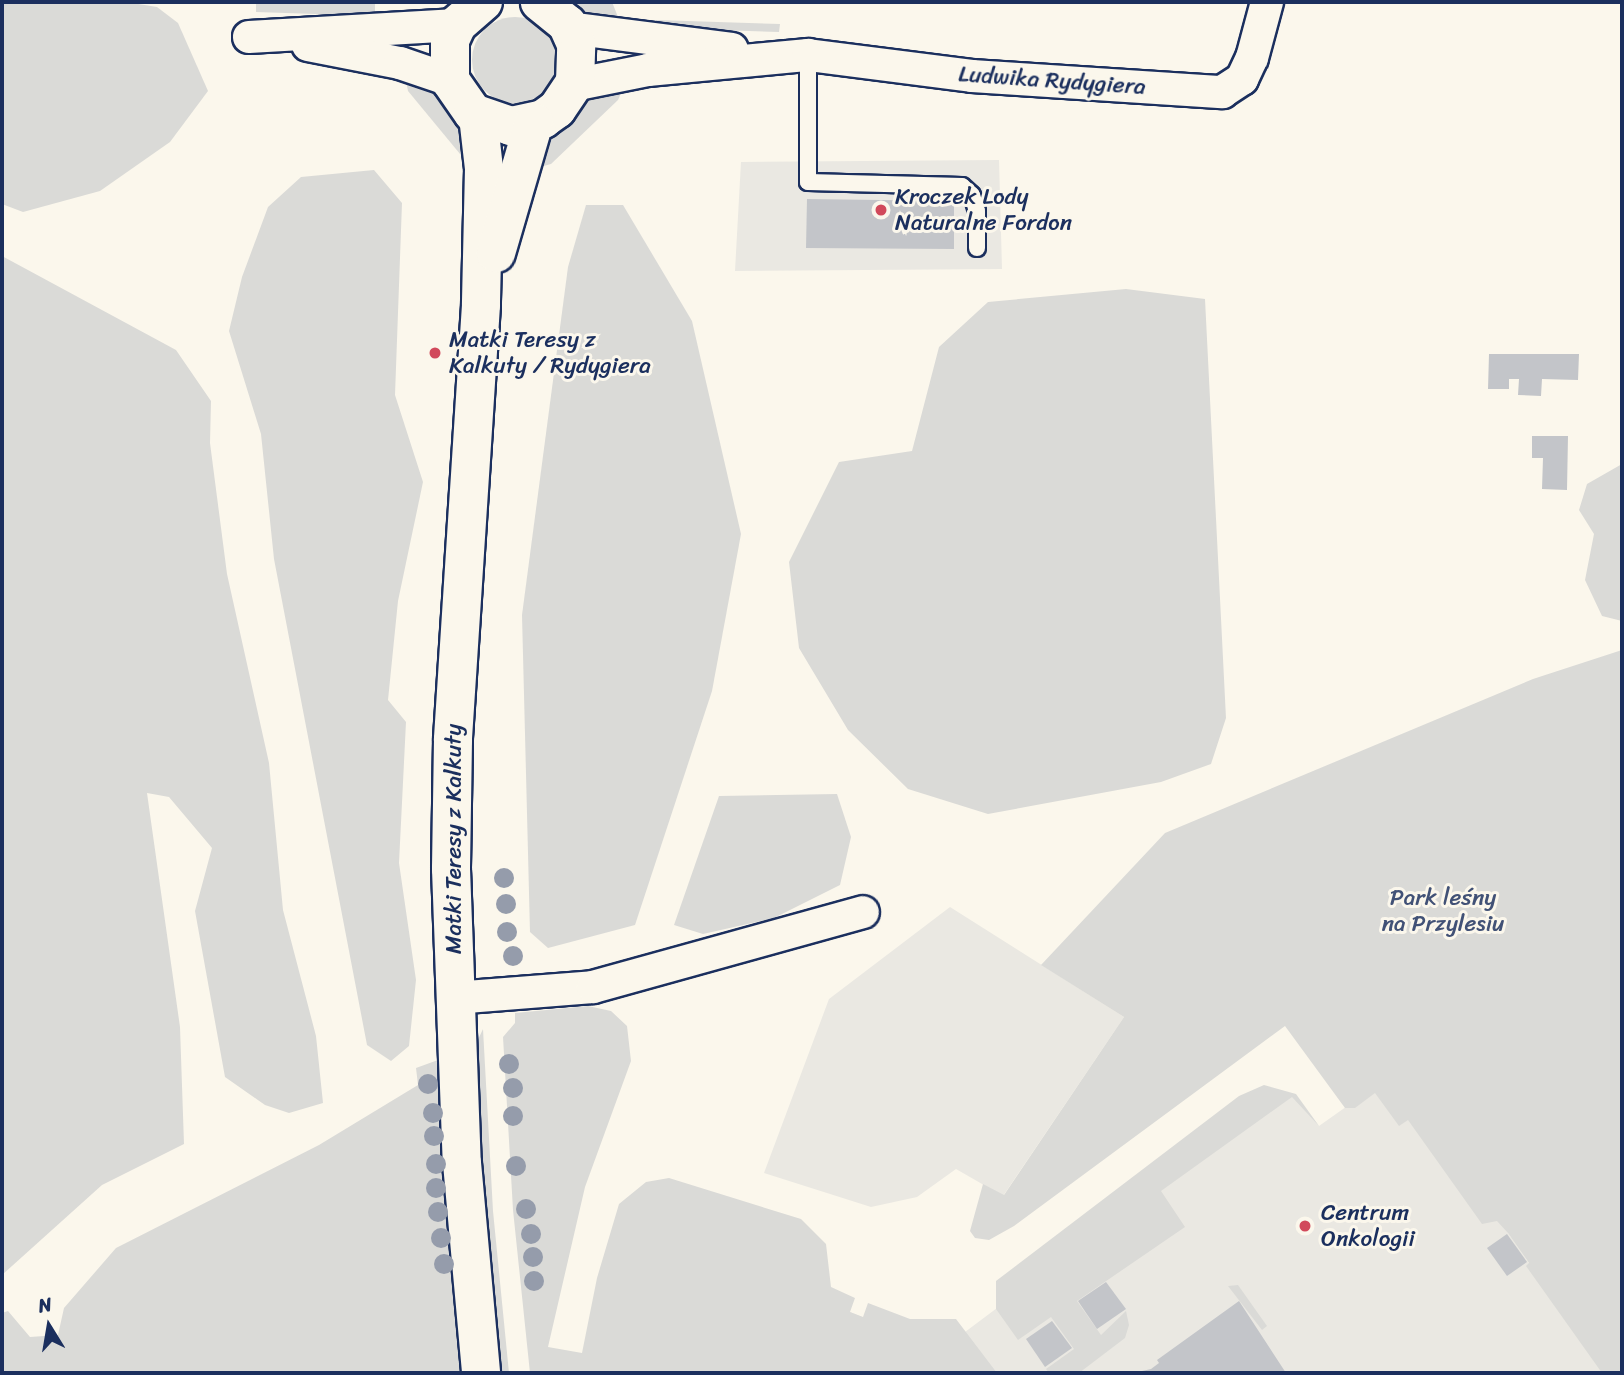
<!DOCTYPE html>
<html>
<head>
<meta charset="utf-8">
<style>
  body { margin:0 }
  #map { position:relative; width:1624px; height:1375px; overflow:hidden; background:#fbf7ec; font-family:Sriracha,sans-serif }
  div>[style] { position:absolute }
  .built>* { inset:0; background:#eae8e2 }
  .green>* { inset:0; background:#dadad7 }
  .round { border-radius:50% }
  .building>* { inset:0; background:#c3c5c9 }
  .roads { filter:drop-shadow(2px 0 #1b2f5e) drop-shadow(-2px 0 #1b2f5e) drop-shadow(0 2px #1b2f5e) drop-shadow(0 -2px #1b2f5e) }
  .service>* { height:16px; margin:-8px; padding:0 8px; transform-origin:8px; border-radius:8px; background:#fbf7ec }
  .minor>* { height:32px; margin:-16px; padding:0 16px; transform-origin:16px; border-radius:16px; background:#fbf7ec }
  .tertiary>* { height:38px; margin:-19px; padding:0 19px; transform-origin:19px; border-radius:19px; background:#fbf7ec }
  .trees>* { width:20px; height:20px; margin:-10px; border-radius:50%; background:#959cab }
  .dots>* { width:19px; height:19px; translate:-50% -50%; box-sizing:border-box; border:4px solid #fbf7ec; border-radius:50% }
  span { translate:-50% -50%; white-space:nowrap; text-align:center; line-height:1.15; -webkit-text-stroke:6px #fbf7ec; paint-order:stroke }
  .street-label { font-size:23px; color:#1b2f5e }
  .poi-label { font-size:23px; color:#1b2f5e }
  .left { translate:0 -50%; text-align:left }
  .park-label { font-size:23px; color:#415176 }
  .frame { position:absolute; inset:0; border:4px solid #1b2f5e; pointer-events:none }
  .north { position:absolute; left:14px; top:1291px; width:70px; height:70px; -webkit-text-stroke:5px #fbf7ec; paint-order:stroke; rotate:349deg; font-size:19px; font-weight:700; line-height:28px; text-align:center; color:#1b2f5e }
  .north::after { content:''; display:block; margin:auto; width:24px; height:32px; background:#1b2f5e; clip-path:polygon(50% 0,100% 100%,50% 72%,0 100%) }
</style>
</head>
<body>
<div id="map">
  <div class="built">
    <div style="clip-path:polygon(999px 160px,1002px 269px,735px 271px,741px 162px)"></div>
    <div style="clip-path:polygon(950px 907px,1124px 1017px,1003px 1196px,956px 1169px,917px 1197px,871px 1207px,764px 1173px,829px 999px)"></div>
    <div style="clip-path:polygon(1384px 1080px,1498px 1218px,1537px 1275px,1622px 1373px,785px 1373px,814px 1297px,941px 1350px,1285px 1092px,1298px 1099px,1319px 1126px)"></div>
  </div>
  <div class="green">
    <div style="clip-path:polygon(2px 2px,126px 2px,157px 7px,178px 23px,208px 91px,170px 142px,100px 191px,23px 212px,2px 204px)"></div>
    <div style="clip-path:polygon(256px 2px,375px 4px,375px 16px,256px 12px)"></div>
    <div style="clip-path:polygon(573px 2px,612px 2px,622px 27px,595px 21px)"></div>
    <div class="round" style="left:472px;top:17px;width:86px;height:86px"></div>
    <div style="clip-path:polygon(656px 20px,780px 24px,779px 32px,655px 28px)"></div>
    <div style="clip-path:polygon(405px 76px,428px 84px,439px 94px,462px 128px,465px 160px,408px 91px)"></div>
    <div style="clip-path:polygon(624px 86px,618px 100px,551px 164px,540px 167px,541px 144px,589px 100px)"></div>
    <div style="clip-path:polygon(374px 170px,402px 203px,395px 395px,423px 482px,398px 601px,388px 700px,406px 722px,399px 863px,416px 980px,409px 1046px,391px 1061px,367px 1045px,274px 559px,261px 434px,229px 331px,242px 277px,268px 207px,301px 177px)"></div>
    <div style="clip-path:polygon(586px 205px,623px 205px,692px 321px,741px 534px,712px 691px,635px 925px,548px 948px,530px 932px,522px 615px,568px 267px)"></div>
    <div style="clip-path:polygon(2px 256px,176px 350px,211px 401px,210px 443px,227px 574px,269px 763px,283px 910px,316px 1036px,323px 1103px,289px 1113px,265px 1105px,225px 1077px,195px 911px,212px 848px,169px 797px,147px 793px,180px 1027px,184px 1144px,102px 1185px,2px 1275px)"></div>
    <div style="clip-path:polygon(1126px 289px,1205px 299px,1226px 718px,1211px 764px,1161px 782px,988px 814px,908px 789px,848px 730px,799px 648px,789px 562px,839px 462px,912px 451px,939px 347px,988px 302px)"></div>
    <div style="clip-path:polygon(1622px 464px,1622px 621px,1602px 616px,1585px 580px,1594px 534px,1579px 510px,1587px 484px)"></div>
    <div style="clip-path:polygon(1622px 650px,1622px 1373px,1602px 1373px,1526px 1266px,1529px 1263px,1508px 1233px,1497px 1221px,1482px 1224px,1408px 1120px,1399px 1126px,1375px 1093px,1355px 1108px,1345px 1108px,1285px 1026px,1014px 1226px,989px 1240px,975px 1238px,970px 1231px,983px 1184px,1004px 1195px,1124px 1017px,1041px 965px,1165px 833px,1533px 679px)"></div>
    <div style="clip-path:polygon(837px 794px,851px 837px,840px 885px,774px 918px,703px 934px,674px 925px,719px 796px)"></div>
    <div style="clip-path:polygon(588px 1006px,611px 1011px,627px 1026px,631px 1061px,585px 1187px,548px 1347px,582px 1353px,597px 1278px,619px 1204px,646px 1182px,669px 1178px,801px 1219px,826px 1244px,831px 1287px,855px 1298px,850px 1312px,863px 1317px,868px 1303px,910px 1319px,956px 1319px,997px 1373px,530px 1373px,513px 1210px,503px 1037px,515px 1023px,515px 1013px)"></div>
    <div style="clip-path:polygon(483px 1029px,493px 1211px,509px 1373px,499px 1373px,480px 1160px,475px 1046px)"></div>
    <div style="clip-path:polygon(438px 1060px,463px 1373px,2px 1373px,2px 1313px,8px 1311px,30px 1337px,58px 1335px,64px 1308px,116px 1248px,319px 1145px,418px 1085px,416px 1068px)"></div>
    <div style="clip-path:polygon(1264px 1085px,1296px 1094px,1319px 1126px,1292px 1097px,1161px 1191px,1185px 1227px,1077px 1301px,1101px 1335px,1126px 1311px,1129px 1325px,1125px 1338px,1079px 1373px,1049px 1373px,1046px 1369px,1074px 1349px,1051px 1317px,1018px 1340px,996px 1309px,996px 1281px,1239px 1096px)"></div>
    <div style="clip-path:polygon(1238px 1285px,1267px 1326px,1262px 1330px,1228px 1286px)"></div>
  </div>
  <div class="building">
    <div style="clip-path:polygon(807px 199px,954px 201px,954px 249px,806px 248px)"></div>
    <div style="clip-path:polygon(1489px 354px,1579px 354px,1578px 380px,1542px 379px,1541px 396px,1518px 395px,1519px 379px,1509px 379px,1509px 389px,1488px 389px)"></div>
    <div style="clip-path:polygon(1532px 436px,1568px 436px,1567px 490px,1542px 489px,1543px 458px,1532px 458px)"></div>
    <div style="clip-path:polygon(1507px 1234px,1527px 1262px,1507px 1276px,1487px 1248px)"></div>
    <div style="clip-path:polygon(1106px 1282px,1126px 1309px,1097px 1329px,1078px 1301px)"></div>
    <div style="clip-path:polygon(1239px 1301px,1286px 1373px,1143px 1373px,1142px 1371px,1151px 1369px,1159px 1363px,1157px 1360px)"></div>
    <div style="clip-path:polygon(1052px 1321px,1072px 1348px,1045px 1367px,1026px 1339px)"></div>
  </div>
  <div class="roads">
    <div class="service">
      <div style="left:808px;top:55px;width:127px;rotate:90deg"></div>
      <div style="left:808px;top:182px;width:154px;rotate:1.5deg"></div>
      <div style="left:962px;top:186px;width:13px;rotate:42deg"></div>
      <div style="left:972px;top:195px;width:17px;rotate:73deg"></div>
      <div style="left:977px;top:211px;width:37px;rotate:90deg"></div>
    </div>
    <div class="minor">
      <div style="left:569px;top:28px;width:164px;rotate:7.3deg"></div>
      <div style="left:249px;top:37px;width:208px;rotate:-3.3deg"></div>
      <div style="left:308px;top:45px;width:94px;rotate:11.1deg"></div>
      <div style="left:400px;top:63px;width:53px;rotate:18.8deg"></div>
      <div style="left:573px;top:85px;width:76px;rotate:-11.3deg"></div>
      <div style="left:648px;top:70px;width:161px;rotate:-5.4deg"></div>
      <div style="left:808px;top:55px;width:165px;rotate:7.3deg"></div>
      <div style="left:972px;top:76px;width:251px;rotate:3.7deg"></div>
      <div style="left:1222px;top:92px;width:24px;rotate:-33deg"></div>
      <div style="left:1242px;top:79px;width:23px;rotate:-65deg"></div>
      <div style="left:1252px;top:58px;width:58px;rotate:-75deg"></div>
      <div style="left:454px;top:998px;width:139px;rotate:-4.5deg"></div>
      <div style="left:593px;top:987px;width:280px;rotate:-15.5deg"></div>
    </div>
    <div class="tertiary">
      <div style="left:483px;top:2px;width:35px;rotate:139deg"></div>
      <div style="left:457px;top:25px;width:17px;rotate:115deg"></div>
      <div style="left:450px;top:40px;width:40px;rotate:90deg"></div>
      <div style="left:450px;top:80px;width:40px;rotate:55.1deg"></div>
      <div style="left:473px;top:113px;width:40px;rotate:18.9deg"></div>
      <div style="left:511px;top:126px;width:33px;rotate:-12deg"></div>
      <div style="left:543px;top:119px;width:17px;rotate:-36deg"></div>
      <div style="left:557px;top:109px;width:32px;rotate:-56deg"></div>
      <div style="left:575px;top:82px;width:38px;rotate:-88deg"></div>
      <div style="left:576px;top:44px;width:22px;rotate:-114deg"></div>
      <div style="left:567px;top:24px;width:35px;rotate:-141deg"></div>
      <div style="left:478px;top:116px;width:53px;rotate:83.5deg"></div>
      <div style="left:484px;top:169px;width:136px;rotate:91.3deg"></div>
      <div style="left:481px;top:305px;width:436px;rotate:93.7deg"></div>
      <div style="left:453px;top:740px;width:129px;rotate:90.9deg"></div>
      <div style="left:451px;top:869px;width:294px;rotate:87.9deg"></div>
      <div style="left:462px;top:1163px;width:211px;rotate:84.8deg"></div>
      <div style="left:496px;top:253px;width:136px;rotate:-73.8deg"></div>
    </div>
  </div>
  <div class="trees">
    <div style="left:504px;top:878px"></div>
    <div style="left:506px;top:904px"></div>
    <div style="left:507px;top:932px"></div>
    <div style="left:513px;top:956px"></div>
    <div style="left:509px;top:1064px"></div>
    <div style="left:428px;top:1084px"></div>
    <div style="left:513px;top:1088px"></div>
    <div style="left:433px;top:1113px"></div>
    <div style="left:513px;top:1116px"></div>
    <div style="left:434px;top:1136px"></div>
    <div style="left:436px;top:1164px"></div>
    <div style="left:516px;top:1166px"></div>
    <div style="left:436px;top:1188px"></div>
    <div style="left:526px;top:1209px"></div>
    <div style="left:438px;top:1212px"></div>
    <div style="left:531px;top:1234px"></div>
    <div style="left:441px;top:1238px"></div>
    <div style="left:533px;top:1257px"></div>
    <div style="left:444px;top:1264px"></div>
    <div style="left:534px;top:1281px"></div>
  </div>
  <div class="dots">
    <div style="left:881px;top:210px;background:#d1495b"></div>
    <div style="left:435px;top:353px;background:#d1495b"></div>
    <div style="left:1305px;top:1226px;background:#d1495b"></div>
  </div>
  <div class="street-label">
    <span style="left:1052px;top:81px;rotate:4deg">Ludwika Rydygiera</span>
    <span style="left:454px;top:839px;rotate:-90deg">Matki Teresy z Kalkuty</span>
  </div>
  <div class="poi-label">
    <span class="left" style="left:895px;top:210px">Kroczek Lody<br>Naturalne Fordon</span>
    <span class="left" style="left:449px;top:353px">Matki Teresy z<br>Kalkuty / Rydygiera</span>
    <span class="left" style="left:1321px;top:1226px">Centrum<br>Onkologii</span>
  </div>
  <div class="park-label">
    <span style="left:1443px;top:911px">Park leśny<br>na Przylesiu</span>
  </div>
  <div class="frame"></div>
  <div class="north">N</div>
</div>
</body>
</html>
